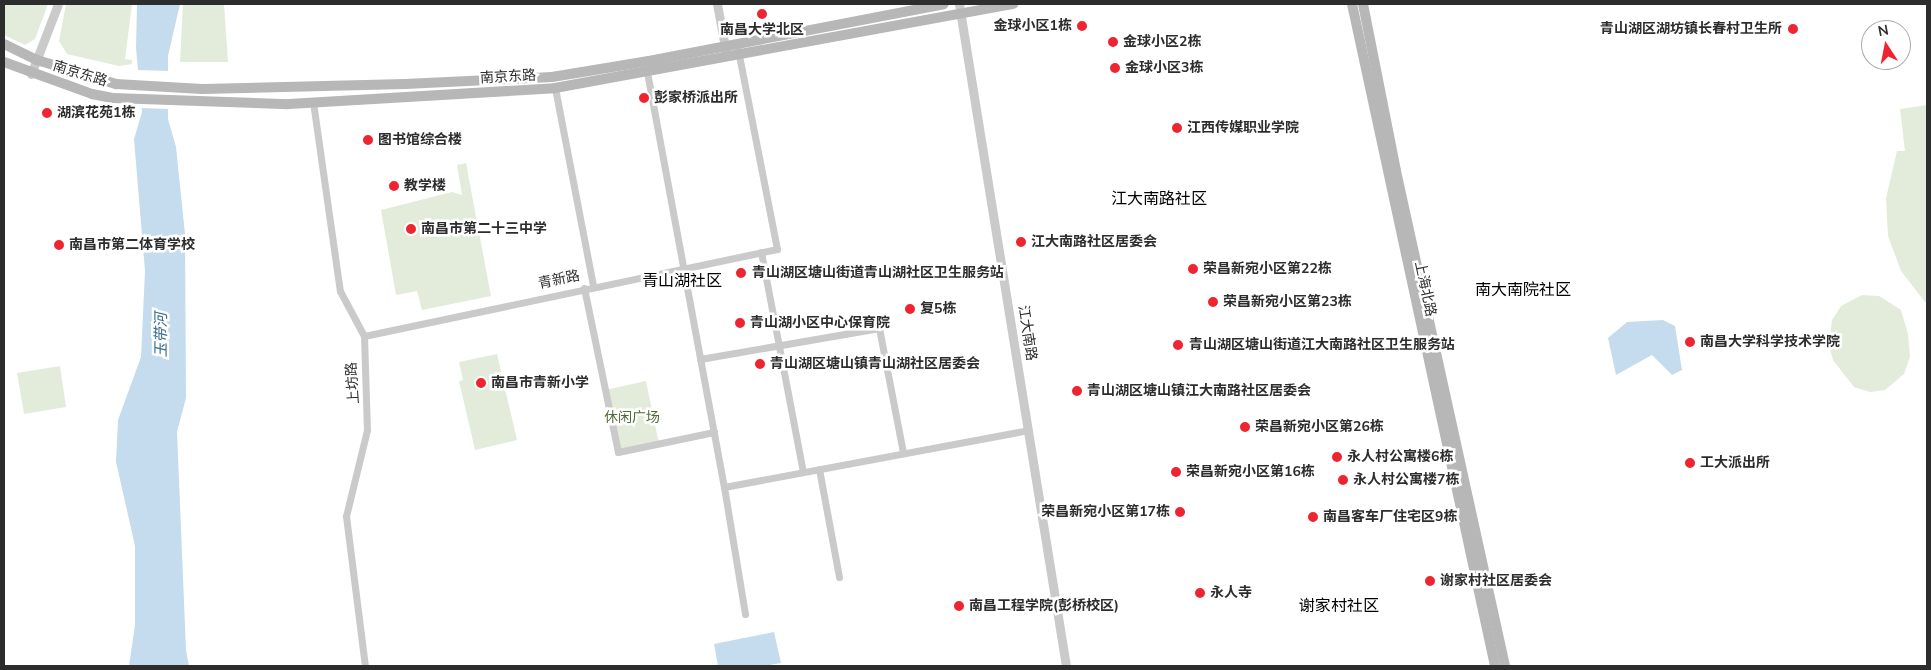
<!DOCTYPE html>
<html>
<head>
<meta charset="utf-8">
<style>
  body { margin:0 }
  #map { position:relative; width:1931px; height:670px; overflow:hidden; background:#fff; font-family:"Nunito Sans","Noto Sans SC",sans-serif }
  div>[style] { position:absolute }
  .green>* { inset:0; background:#e3ecda }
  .water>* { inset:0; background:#c4dced }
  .pier>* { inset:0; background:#fff }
  .minor>* { height:7px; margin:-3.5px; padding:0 3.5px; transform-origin:3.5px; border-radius:3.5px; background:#cacaca }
  .tertiary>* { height:9px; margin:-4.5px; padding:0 4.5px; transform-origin:4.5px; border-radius:4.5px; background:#cacaca }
  .secondary>* { height:10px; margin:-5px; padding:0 5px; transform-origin:5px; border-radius:5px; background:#b7b7b7 }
  .dots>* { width:14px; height:14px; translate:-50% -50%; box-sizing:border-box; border:2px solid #fff; border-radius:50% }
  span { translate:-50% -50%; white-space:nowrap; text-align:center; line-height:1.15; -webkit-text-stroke:5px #fff; paint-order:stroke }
  .poi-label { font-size:14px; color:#2d2d2d; font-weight:700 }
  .right { translate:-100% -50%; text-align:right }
  .left { translate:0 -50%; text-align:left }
  .street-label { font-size:14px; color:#2d2d2d }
  .park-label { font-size:14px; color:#4f6b38 }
  .water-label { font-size:15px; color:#376d93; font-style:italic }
  .quarter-label { font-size:16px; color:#000 }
  .frame { position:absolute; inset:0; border:5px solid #2d2d2d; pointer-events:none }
  .north { position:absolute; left:1861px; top:20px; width:50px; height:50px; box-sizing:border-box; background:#fff; border:1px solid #ababab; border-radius:50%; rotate:349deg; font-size:14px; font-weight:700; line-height:20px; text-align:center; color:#2d2d2d }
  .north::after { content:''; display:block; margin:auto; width:18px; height:22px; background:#ee2530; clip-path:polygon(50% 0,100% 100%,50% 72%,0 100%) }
</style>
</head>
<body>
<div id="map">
  <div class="green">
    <div style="clip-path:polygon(4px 4px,48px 4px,35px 39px,25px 45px,4px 35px)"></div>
    <div style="clip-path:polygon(66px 4px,132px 4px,125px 59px,132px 60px,132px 64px,119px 66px,67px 54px,59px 41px)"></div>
    <div style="clip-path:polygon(183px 4px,224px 4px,228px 62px,180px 62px)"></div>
    <div style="clip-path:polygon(1927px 105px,1927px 301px,1925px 302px,1901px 271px,1888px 236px,1886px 198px,1897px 151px,1905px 151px,1900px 109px)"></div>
    <div style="clip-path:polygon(466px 163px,491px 296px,422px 310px,417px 291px,396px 295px,381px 210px,452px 192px,462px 195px,457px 165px)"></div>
    <div style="clip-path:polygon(1862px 295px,1879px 296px,1901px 310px,1908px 334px,1910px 357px,1904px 374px,1885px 390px,1870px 392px,1854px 387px,1833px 360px,1829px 346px,1832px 320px,1841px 306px)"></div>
    <div style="clip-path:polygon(497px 354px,517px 440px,475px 450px,459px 381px,463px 380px,459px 362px)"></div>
    <div style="clip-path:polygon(60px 366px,66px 407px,24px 414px,17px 373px)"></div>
    <div style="clip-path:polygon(646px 381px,659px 444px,618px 452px,605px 390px)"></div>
  </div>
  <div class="water">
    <div style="clip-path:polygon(137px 4px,180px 4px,168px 56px,168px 119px,176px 147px,185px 234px,186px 398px,177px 432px,186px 650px,189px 666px,129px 666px,135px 625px,135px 546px,116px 462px,118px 420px,141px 357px,145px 271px,134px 139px,142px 112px,136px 48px)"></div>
    <div style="clip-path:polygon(1663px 320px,1675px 326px,1682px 370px,1672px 375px,1652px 355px,1616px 375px,1608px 338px,1627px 322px)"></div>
    <div style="clip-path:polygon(774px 632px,781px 663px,764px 666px,718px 666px,714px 644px)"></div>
  </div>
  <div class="pier">
    <div style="clip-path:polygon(137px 70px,171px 71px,170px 109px,139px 108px)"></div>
  </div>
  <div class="minor">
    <div style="left:647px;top:72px;width:422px;rotate:79.5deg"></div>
    <div style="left:724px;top:487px;width:310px;rotate:-10.6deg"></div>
    <div style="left:555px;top:88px;width:202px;rotate:79.1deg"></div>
    <div style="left:313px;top:102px;width:191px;rotate:81.9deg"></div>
    <div style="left:340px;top:291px;width:51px;rotate:61.9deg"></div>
    <div style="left:364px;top:336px;width:94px;rotate:88.2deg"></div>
    <div style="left:367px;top:430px;width:89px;rotate:103.7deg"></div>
    <div style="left:346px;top:516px;width:151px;rotate:82.8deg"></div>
    <div style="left:761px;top:252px;width:224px;rotate:79.2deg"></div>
    <div style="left:584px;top:288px;width:167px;rotate:78.3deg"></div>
    <div style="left:618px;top:452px;width:98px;rotate:-11.8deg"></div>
    <div style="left:364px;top:336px;width:422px;rotate:-11.9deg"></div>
    <div style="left:777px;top:249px;width:203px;rotate:-101.1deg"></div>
    <div style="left:700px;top:359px;width:182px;rotate:-9.8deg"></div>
    <div style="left:879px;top:328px;width:127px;rotate:79.1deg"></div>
    <div style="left:819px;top:469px;width:110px;rotate:79.5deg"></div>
    <div style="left:724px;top:487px;width:129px;rotate:80.6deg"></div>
  </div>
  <div class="tertiary">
    <div style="left:717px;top:4px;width:49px;rotate:79.4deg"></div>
    <div style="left:959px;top:4px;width:671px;rotate:80.82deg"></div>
    <div style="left:31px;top:74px;width:75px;rotate:-68.9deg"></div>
  </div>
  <div class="secondary">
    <div style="left:1352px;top:4px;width:677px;rotate:77.81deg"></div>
    <div style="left:1363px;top:4px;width:170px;rotate:78.8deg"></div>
    <div style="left:1396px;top:171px;width:507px;rotate:77.58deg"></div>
    <div style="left:4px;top:44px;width:37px;rotate:26deg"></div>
    <div style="left:37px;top:60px;width:83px;rotate:16.9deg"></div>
    <div style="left:116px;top:84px;width:86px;rotate:3.3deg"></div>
    <div style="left:202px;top:89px;width:203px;rotate:-1.4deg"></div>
    <div style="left:405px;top:84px;width:147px;rotate:-2.7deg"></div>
    <div style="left:552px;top:77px;width:98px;rotate:-9.4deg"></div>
    <div style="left:649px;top:61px;width:300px;rotate:-10.9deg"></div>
    <div style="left:4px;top:62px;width:94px;rotate:20deg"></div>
    <div style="left:92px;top:94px;width:21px;rotate:11deg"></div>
    <div style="left:113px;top:98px;width:176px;rotate:2deg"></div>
    <div style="left:289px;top:104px;width:266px;rotate:-3.4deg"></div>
    <div style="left:555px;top:88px;width:466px;rotate:-10.4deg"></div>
  </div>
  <div class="dots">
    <div style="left:762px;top:14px;background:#ee2530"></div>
    <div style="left:1082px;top:26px;background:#ee2530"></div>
    <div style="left:1793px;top:29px;background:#ee2530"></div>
    <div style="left:1113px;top:42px;background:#ee2530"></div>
    <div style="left:1115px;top:68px;background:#ee2530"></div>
    <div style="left:644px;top:98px;background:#ee2530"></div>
    <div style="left:47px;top:113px;background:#ee2530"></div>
    <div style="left:1177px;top:128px;background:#ee2530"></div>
    <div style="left:368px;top:140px;background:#ee2530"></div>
    <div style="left:394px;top:186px;background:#ee2530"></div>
    <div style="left:411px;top:229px;background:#ee2530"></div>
    <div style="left:1021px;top:242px;background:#ee2530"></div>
    <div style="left:59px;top:245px;background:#ee2530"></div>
    <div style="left:1193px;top:269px;background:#ee2530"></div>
    <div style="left:741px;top:273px;background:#ee2530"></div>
    <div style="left:1213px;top:302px;background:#ee2530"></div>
    <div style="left:910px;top:309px;background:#ee2530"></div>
    <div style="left:740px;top:323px;background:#ee2530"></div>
    <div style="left:1690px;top:342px;background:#ee2530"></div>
    <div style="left:1178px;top:345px;background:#ee2530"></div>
    <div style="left:760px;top:364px;background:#ee2530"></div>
    <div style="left:481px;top:383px;background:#ee2530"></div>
    <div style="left:1077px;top:391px;background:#ee2530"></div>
    <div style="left:1245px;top:427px;background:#ee2530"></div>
    <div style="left:1337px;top:457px;background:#ee2530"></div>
    <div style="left:1690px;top:463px;background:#ee2530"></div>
    <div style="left:1176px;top:472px;background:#ee2530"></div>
    <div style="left:1343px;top:480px;background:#ee2530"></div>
    <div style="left:1180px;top:512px;background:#ee2530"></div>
    <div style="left:1313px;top:517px;background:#ee2530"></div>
    <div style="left:1430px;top:581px;background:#ee2530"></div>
    <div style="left:1200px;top:593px;background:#ee2530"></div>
    <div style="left:959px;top:606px;background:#ee2530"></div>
  </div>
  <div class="poi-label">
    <span class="right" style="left:1072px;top:26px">金球小区1栋</span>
    <span class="right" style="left:1782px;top:29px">青山湖区湖坊镇长春村卫生所</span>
    <span style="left:762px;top:30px">南昌大学北区</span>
    <span class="left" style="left:1123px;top:42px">金球小区2栋</span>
    <span class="left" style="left:1125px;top:68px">金球小区3栋</span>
    <span class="left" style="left:654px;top:98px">彭家桥派出所</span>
    <span class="left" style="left:57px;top:113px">湖滨花苑1栋</span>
    <span class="left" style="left:1187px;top:128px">江西传媒职业学院</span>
    <span class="left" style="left:378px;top:140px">图书馆综合楼</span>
    <span class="left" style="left:404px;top:186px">教学楼</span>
    <span class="left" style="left:421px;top:229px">南昌市第二十三中学</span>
    <span class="left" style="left:1031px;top:242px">江大南路社区居委会</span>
    <span class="left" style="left:69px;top:245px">南昌市第二体育学校</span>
    <span class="left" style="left:1203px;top:269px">荣昌新宛小区第22栋</span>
    <span class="left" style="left:752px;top:273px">青山湖区塘山街道青山湖社区卫生服务站</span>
    <span class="left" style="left:1223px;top:302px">荣昌新宛小区第23栋</span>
    <span class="left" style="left:920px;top:309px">复5栋</span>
    <span class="left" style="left:750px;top:323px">青山湖小区中心保育院</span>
    <span class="left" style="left:1700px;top:342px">南昌大学科学技术学院</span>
    <span class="left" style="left:1189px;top:345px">青山湖区塘山街道江大南路社区卫生服务站</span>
    <span class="left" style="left:770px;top:364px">青山湖区塘山镇青山湖社区居委会</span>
    <span class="left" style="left:491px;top:383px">南昌市青新小学</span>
    <span class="left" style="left:1087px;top:391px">青山湖区塘山镇江大南路社区居委会</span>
    <span class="left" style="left:1255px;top:427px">荣昌新宛小区第26栋</span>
    <span class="left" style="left:1347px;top:457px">永人村公寓楼6栋</span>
    <span class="left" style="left:1700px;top:463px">工大派出所</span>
    <span class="left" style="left:1186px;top:472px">荣昌新宛小区第16栋</span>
    <span class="left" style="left:1353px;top:480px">永人村公寓楼7栋</span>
    <span class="right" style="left:1170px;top:512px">荣昌新宛小区第17栋</span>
    <span class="left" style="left:1323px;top:517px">南昌客车厂住宅区9栋</span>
    <span class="left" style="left:1440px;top:581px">谢家村社区居委会</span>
    <span class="left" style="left:1210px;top:593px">永人寺</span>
    <span class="left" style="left:969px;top:606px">南昌工程学院(彭桥校区)</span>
  </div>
  <div class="street-label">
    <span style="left:80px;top:74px;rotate:17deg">南京东路</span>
    <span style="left:508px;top:77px;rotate:-3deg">南京东路</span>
    <span style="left:559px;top:280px;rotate:-12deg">青新路</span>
    <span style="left:1425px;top:289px;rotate:78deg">上海北路</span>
    <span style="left:1027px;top:333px;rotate:81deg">江大南路</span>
    <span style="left:353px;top:383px;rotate:-94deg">上坊路</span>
  </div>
  <div class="park-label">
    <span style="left:632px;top:418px">休闲广场</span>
  </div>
  <div class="water-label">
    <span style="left:162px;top:335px;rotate:-90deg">玉带河</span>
  </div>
  <div class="quarter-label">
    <span style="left:1159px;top:199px">江大南路社区</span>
    <span style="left:682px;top:281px">青山湖社区</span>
    <span style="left:1523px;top:290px">南大南院社区</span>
    <span style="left:1339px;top:606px">谢家村社区</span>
  </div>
  <div class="frame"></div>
  <div class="north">N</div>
</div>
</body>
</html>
